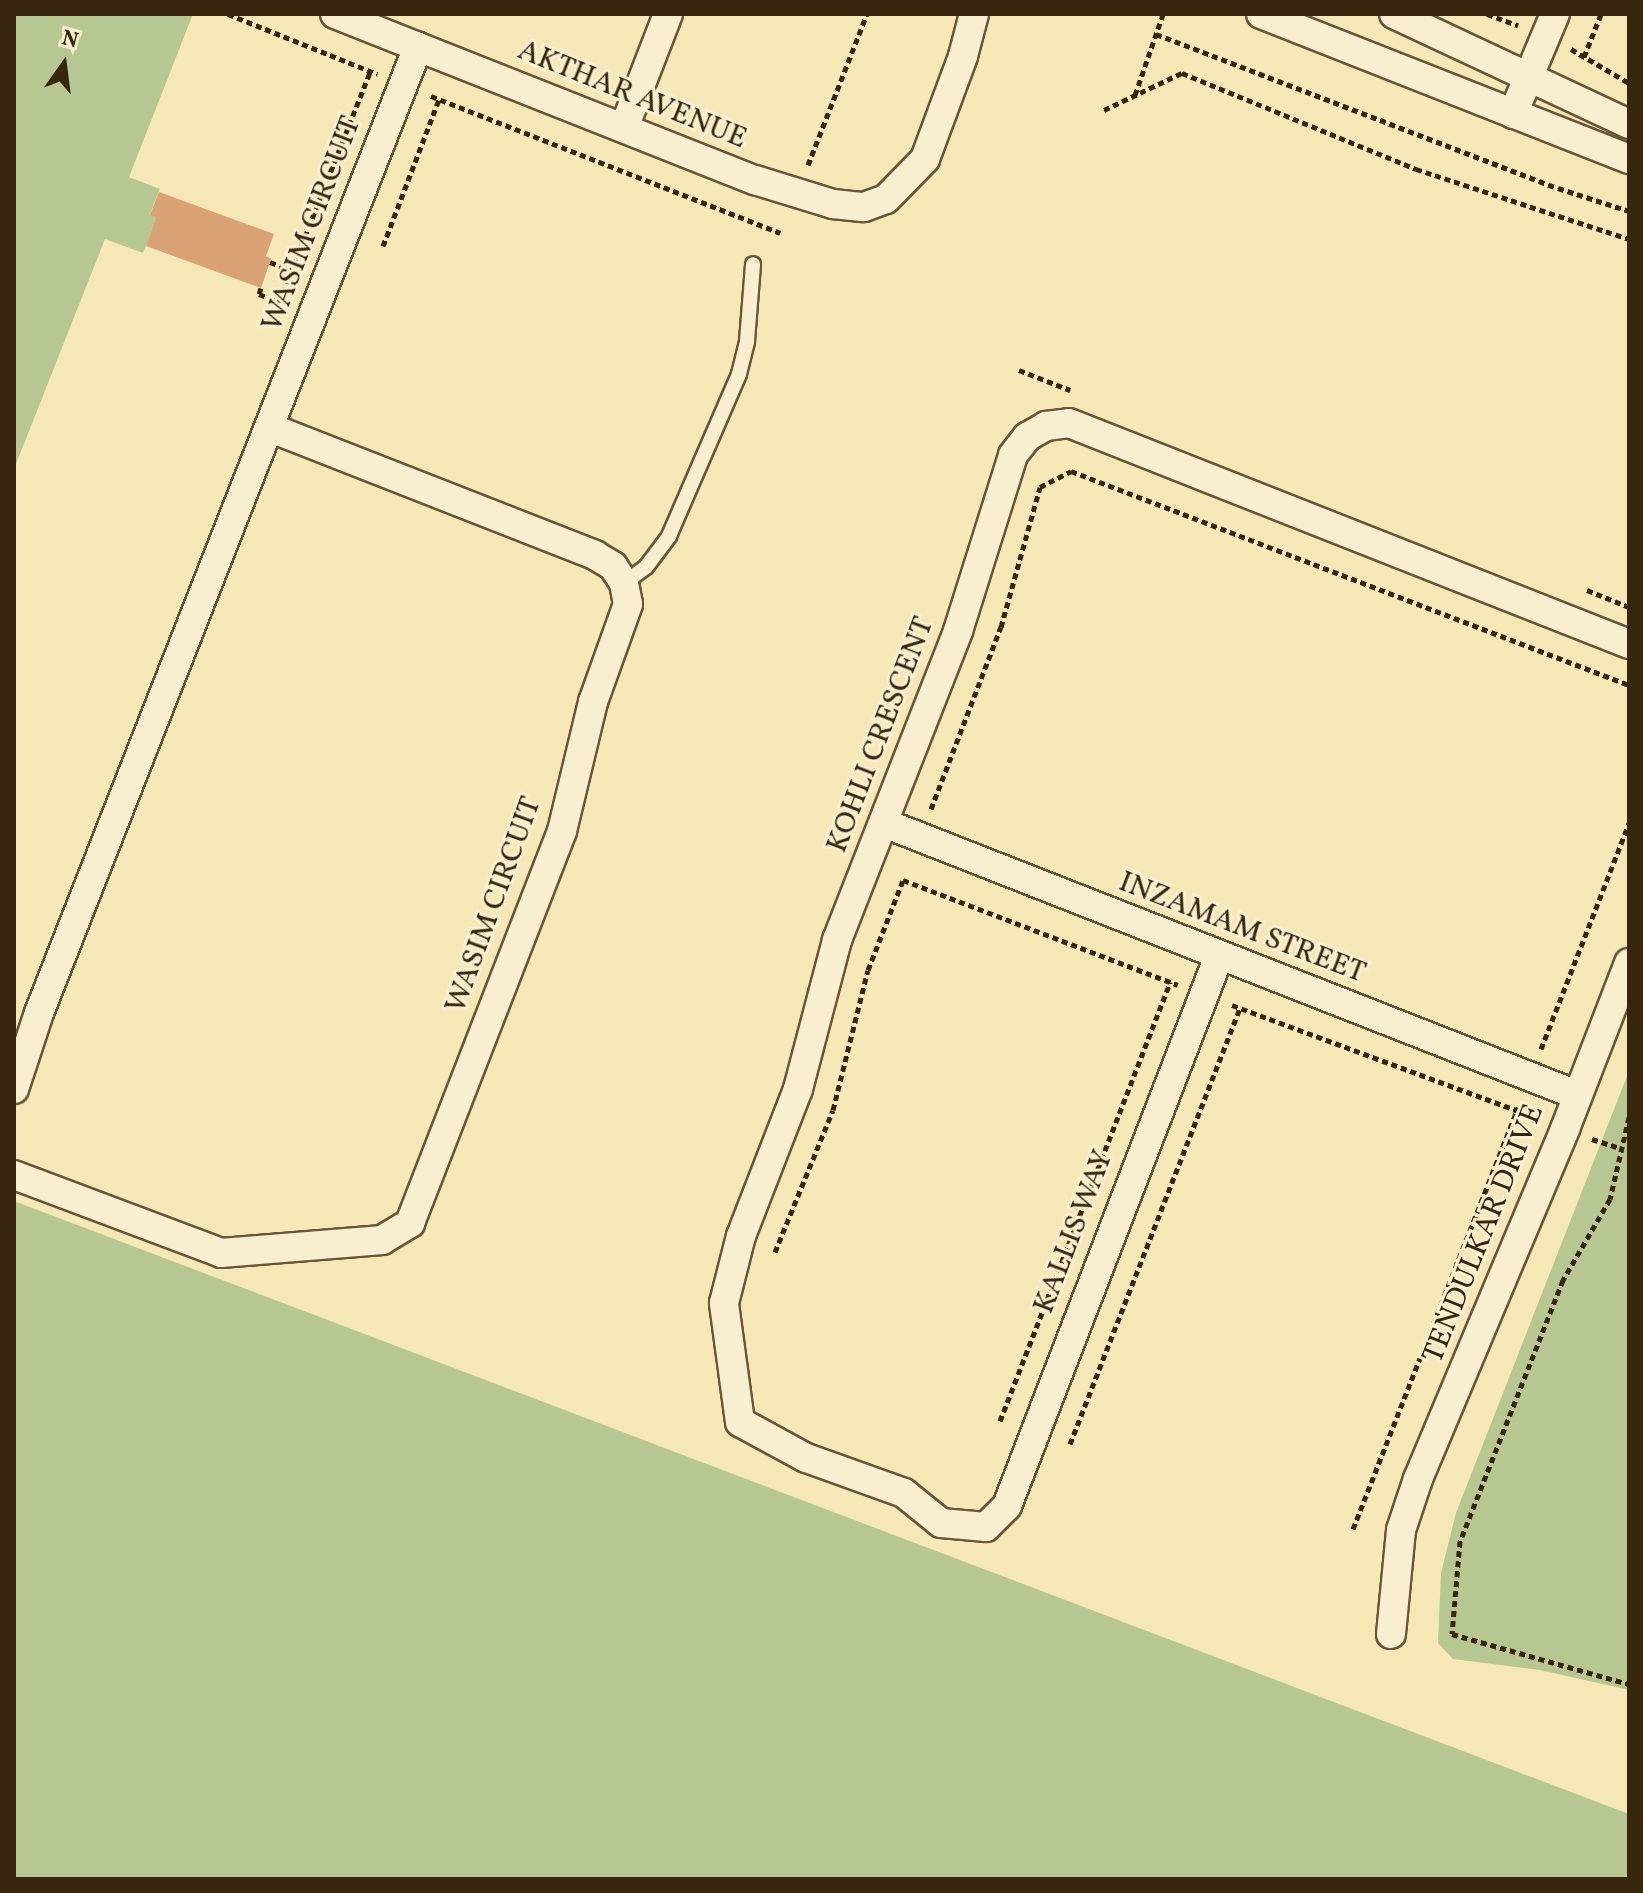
<!DOCTYPE html>
<html>
<head>
<meta charset="utf-8">
<style>
  body { margin:0 }
  #map { position:relative; width:1643px; height:1893px; overflow:hidden; background:#f6e7b6; font-family:Vollkorn,serif }
  div>[style] { position:absolute }
  .green>* { inset:0; background:#b7c792 }
  .building>* { inset:0; background:#d9a274 }
  .path>* { height:5px; margin-top:-2.5px; transform-origin:0; background:repeating-linear-gradient(90deg,#37250d 0 6px,transparent 0 10px) }
  .roads { filter:drop-shadow(2px 0 #675637) drop-shadow(-2px 0 #675637) drop-shadow(0 2px #675637) drop-shadow(0 -2px #675637) }
  .lane>* { height:14px; margin:-7px; padding:0 7px; transform-origin:7px; border-radius:7px; background:#f9efd0 }
  .street>* { height:28px; margin:-14px; padding:0 14px; transform-origin:14px; border-radius:14px; background:#f9efd0 }
  span { translate:-50% -50%; white-space:nowrap; text-align:center; line-height:1.15; -webkit-text-stroke:6px #f9efd0; paint-order:stroke }
  .street-label { font-size:30px; color:#37250d }
  .frame { position:absolute; inset:0; border:16px solid #37250d; pointer-events:none }
  .north { position:absolute; left:24px; top:24px; width:80px; height:80px; -webkit-text-stroke:6px #f9efd0; paint-order:stroke; rotate:14deg; font-size:22px; font-weight:700; line-height:32px; text-align:center; color:#37250d }
  .north::after { content:''; display:block; margin:auto; width:28px; height:36px; background:#37250d; clip-path:polygon(50% 0,100% 100%,50% 72%,0 100%) }
</style>
</head>
<body>
<div id="map">
  <div class="green">
    <div style="clip-path:polygon(14px 14px,193px 14px,129px 177px,160px 189px,150px 214px,156px 217px,146px 246px,143px 253px,105px 239px,14px 469px)"></div>
    <div style="clip-path:polygon(1629px 1071px,1629px 1690px,1540px 1670px,1453px 1659px,1438px 1643px,1441px 1573px,1456px 1513px)"></div>
    <div style="clip-path:polygon(14px 1201px,1629px 1814px,1629px 1879px,14px 1879px)"></div>
  </div>
  <div class="building">
    <div style="clip-path:polygon(159px 192px,274px 234px,266px 256px,271px 259px,261px 288px,146px 246px,156px 217px,150px 215px)"></div>
  </div>
  <div class="path">
    <div style="left:228px;top:14px;width:161px;rotate:21.9deg"></div>
    <div style="left:1487px;top:14px;width:33px;rotate:20deg"></div>
    <div style="left:1156px;top:34px;width:430px;rotate:21deg"></div>
    <div style="left:1558px;top:188px;width:75px;rotate:17.9deg"></div>
    <div style="left:1571px;top:49px;width:67px;rotate:30.4deg"></div>
    <div style="left:1584px;top:57px;width:46px;rotate:-68.4deg"></div>
    <div style="left:1135px;top:95px;width:86px;rotate:-70.9deg"></div>
    <div style="left:431px;top:96px;width:375px;rotate:21.4deg"></div>
    <div style="left:1104px;top:110px;width:86px;rotate:-25.4deg"></div>
    <div style="left:1182px;top:73px;width:253px;rotate:22.3deg"></div>
    <div style="left:1416px;top:169px;width:224px;rotate:18.2deg"></div>
    <div style="left:808px;top:165px;width:162px;rotate:-68.7deg"></div>
    <div style="left:383px;top:246px;width:157px;rotate:-69.1deg"></div>
    <div style="left:270px;top:262px;width:22px;rotate:21deg"></div>
    <div style="left:261px;top:288px;width:6px;rotate:108deg"></div>
    <div style="left:259px;top:294px;width:22px;rotate:22deg"></div>
    <div style="left:279px;top:302px;width:247px;rotate:-68.4deg"></div>
    <div style="left:1019px;top:370px;width:55px;rotate:21.4deg"></div>
    <div style="left:1587px;top:590px;width:45px;rotate:22deg"></div>
    <div style="left:931px;top:809px;width:195px;rotate:-69deg"></div>
    <div style="left:1001px;top:627px;width:145px;rotate:-74.4deg"></div>
    <div style="left:1040px;top:487px;width:35px;rotate:-27deg"></div>
    <div style="left:1071px;top:471px;width:598px;rotate:20.98deg"></div>
    <div style="left:1232px;top:1005px;width:326px;rotate:20.3deg"></div>
    <div style="left:1541px;top:1049px;width:243px;rotate:-68.7deg"></div>
    <div style="left:1629px;top:1117px;width:84px;rotate:103deg"></div>
    <div style="left:1610px;top:1199px;width:94px;rotate:120.1deg"></div>
    <div style="left:1563px;top:1280px;width:281px;rotate:111.5deg"></div>
    <div style="left:1460px;top:1541px;width:93px;rotate:94.9deg"></div>
    <div style="left:1452px;top:1634px;width:184px;rotate:15.8deg"></div>
    <div style="left:1592px;top:1139px;width:32px;rotate:18deg"></div>
    <div style="left:775px;top:1252px;width:153px;rotate:-67.8deg"></div>
    <div style="left:833px;top:1110px;width:144px;rotate:-76deg"></div>
    <div style="left:868px;top:970px;width:97px;rotate:-68.7deg"></div>
    <div style="left:903px;top:880px;width:294px;rotate:20.9deg"></div>
    <div style="left:1000px;top:1421px;width:471px;rotate:-68.8deg"></div>
    <div style="left:1070px;top:1444px;width:468px;rotate:-68.7deg"></div>
    <div style="left:1353px;top:1529px;width:453px;rotate:-68.6deg"></div>
  </div>
  <div class="roads">
    <div class="lane">
      <div style="left:624px;top:583px;width:27px;rotate:-36deg"></div>
      <div style="left:646px;top:567px;width:39px;rotate:-53deg"></div>
      <div style="left:669px;top:536px;width:176px;rotate:-66.6deg"></div>
      <div style="left:739px;top:374px;width:34px;rotate:-76deg"></div>
      <div style="left:747px;top:341px;width:77px;rotate:-85.5deg"></div>
    </div>
    <div class="street">
      <div style="left:335px;top:14px;width:452px;rotate:21.6deg"></div>
      <div style="left:755px;top:180px;width:82px;rotate:17.1deg"></div>
      <div style="left:833px;top:204px;width:31px;rotate:6deg"></div>
      <div style="left:864px;top:207px;width:23px;rotate:-20deg"></div>
      <div style="left:886px;top:199px;width:56px;rotate:-45.7deg"></div>
      <div style="left:925px;top:159px;width:110px;rotate:-69.7deg"></div>
      <div style="left:963px;top:56px;width:43px;rotate:-75.3deg"></div>
      <div style="left:1261px;top:14px;width:396px;rotate:21.5deg"></div>
      <div style="left:1394px;top:14px;width:259px;rotate:25.1deg"></div>
      <div style="left:1513px;top:114px;width:108px;rotate:-67.2deg"></div>
      <div style="left:624px;top:128px;width:122px;rotate:-68.9deg"></div>
      <div style="left:884px;top:823px;width:744px;rotate:21.43deg"></div>
      <div style="left:1219px;top:956px;width:589px;rotate:111.08deg"></div>
      <div style="left:1007px;top:1506px;width:30px;rotate:135deg"></div>
      <div style="left:986px;top:1527px;width:45px;rotate:-174.9deg"></div>
      <div style="left:941px;top:1523px;width:48px;rotate:-141deg"></div>
      <div style="left:904px;top:1493px;width:104px;rotate:-160.3deg"></div>
      <div style="left:806px;top:1458px;width:75px;rotate:-151.4deg"></div>
      <div style="left:740px;top:1422px;width:120px;rotate:-97.7deg"></div>
      <div style="left:724px;top:1303px;width:69px;rotate:-75.8deg"></div>
      <div style="left:741px;top:1236px;width:158px;rotate:-68.8deg"></div>
      <div style="left:798px;top:1089px;width:154px;rotate:-75.3deg"></div>
      <div style="left:837px;top:940px;width:332px;rotate:-68.6deg"></div>
      <div style="left:958px;top:631px;width:184px;rotate:-72.6deg"></div>
      <div style="left:1013px;top:455px;width:23px;rotate:-52deg"></div>
      <div style="left:1027px;top:437px;width:22px;rotate:-30deg"></div>
      <div style="left:1046px;top:426px;width:23px;rotate:-7deg"></div>
      <div style="left:1069px;top:423px;width:602px;rotate:21.54deg"></div>
      <div style="left:14px;top:1089px;width:80px;rotate:-71.8deg"></div>
      <div style="left:39px;top:1013px;width:1038px;rotate:-68.58deg"></div>
      <div style="left:14px;top:1175px;width:221px;rotate:20.6deg"></div>
      <div style="left:221px;top:1253px;width:162px;rotate:-4.6deg"></div>
      <div style="left:382px;top:1240px;width:33px;rotate:-31deg"></div>
      <div style="left:410px;top:1223px;width:420px;rotate:-68.8deg"></div>
      <div style="left:562px;top:831px;width:133px;rotate:-76.5deg"></div>
      <div style="left:593px;top:702px;width:104px;rotate:-70.3deg"></div>
      <div style="left:628px;top:604px;width:21px;rotate:-101deg"></div>
      <div style="left:624px;top:583px;width:20px;rotate:-123deg"></div>
      <div style="left:613px;top:566px;width:21px;rotate:-149deg"></div>
      <div style="left:595px;top:555px;width:350px;rotate:-158.6deg"></div>
      <div style="left:1391px;top:1634px;width:104px;rotate:-84.5deg"></div>
      <div style="left:1401px;top:1530px;width:54px;rotate:-71.6deg"></div>
      <div style="left:1418px;top:1479px;width:380px;rotate:-67.2deg"></div>
      <div style="left:1565px;top:1129px;width:178px;rotate:-68.9deg"></div>
    </div>
  </div>
  <div class="street-label">
    <span style="left:632px;top:95px;rotate:22deg">AKTHAR AVENUE</span>
    <span style="left:312px;top:224px;rotate:-69deg">WASIM CIRCUIT</span>
    <span style="left:881px;top:735px;rotate:-69deg">KOHLI CRESCENT</span>
    <span style="left:494px;top:905px;rotate:-70deg">WASIM CIRCUIT</span>
    <span style="left:1242px;top:928px;rotate:21deg">INZAMAM STREET</span>
    <span style="left:1074px;top:1232px;rotate:-69deg">KALLIS WAY</span>
    <span style="left:1484px;top:1234px;rotate:-68deg">TENDULKAR DRIVE</span>
  </div>
  <div class="frame"></div>
  <div class="north">N</div>
</div>
</body>
</html>
